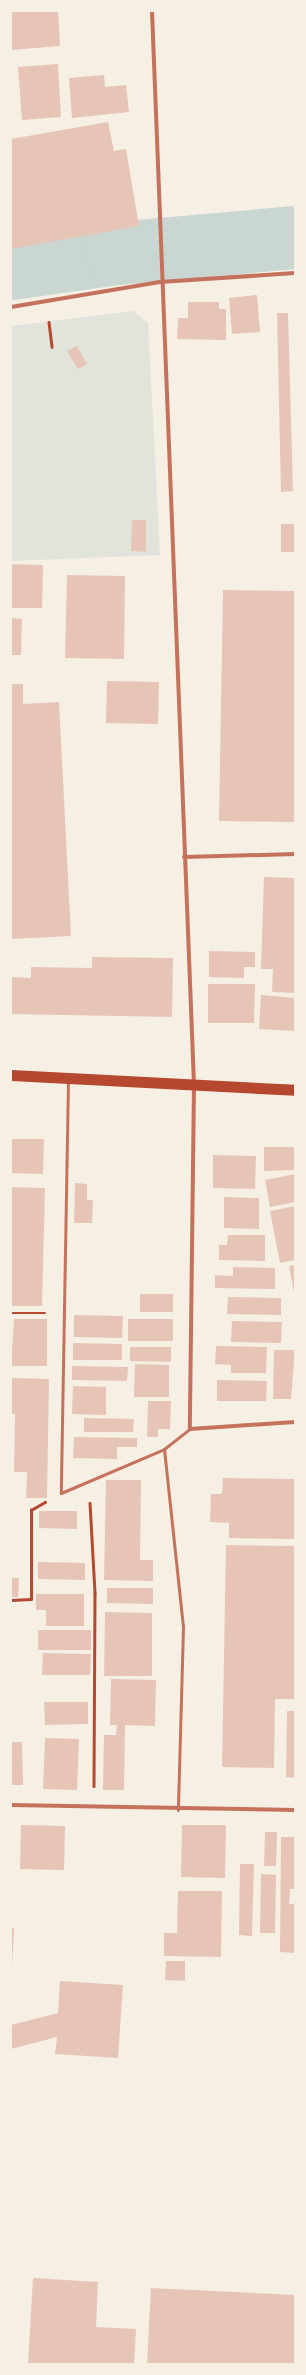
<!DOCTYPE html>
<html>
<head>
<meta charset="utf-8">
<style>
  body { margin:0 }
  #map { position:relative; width:306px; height:2375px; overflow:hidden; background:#f6efe4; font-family:"Alegreya Sans",sans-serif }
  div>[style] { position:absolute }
  .green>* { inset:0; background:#e2e4dc }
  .river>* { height:63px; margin:-31.5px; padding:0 31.5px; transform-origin:31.5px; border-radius:31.5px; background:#c9d6d2 }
  .building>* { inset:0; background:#e6c5b7 }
  .path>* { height:2.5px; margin:-1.25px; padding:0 1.25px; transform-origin:1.25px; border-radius:1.25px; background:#b5482f }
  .service>* { height:3px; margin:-1.5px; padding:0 1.5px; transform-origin:1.5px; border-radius:1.5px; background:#c5725c }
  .minor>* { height:4px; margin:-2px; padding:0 2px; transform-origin:2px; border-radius:2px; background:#c5725c }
  .trunk>* { height:11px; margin:-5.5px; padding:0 5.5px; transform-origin:5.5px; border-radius:5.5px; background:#b5482f }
  span { translate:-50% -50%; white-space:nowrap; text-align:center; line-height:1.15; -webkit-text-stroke:4px #f6efe4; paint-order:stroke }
  .frame { position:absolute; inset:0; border:12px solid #f6efe4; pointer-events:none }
</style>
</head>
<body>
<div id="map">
  <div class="green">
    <div style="clip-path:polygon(133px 311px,148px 323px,160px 555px,11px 561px,11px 326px)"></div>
  </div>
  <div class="river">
    <div style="left:11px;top:268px;width:106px;rotate:-8.1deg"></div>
    <div style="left:116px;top:253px;width:180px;rotate:-5.1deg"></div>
  </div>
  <div class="building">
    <div style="clip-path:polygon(11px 11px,58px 11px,60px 46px,11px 50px)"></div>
    <div style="clip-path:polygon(58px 64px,61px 117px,22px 120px,18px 67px)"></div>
    <div style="clip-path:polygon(104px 75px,105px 87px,126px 85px,129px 112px,72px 118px,69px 78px)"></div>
    <div style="clip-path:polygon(108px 122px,114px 151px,126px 149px,139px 226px,11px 249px,11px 139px)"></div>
    <div style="clip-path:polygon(257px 295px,260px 332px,232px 334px,229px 298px)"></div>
    <div style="clip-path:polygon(188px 302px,219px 302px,219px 309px,226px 309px,226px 340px,177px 339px,178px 318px,188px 318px)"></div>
    <div style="clip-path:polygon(277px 313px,288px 313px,293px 491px,281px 492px)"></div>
    <div style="clip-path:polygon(77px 346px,87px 364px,78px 369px,67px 351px)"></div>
    <div style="clip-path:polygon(132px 520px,146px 520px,146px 552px,131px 551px)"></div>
    <div style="clip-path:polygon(281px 524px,295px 524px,295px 552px,281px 552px)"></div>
    <div style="clip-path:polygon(11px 564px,43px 565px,42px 608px,11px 608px)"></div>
    <div style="clip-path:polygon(67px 575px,125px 576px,124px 659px,65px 658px)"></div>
    <div style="clip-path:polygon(223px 590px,295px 591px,295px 822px,219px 821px)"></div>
    <div style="clip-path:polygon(11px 618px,22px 619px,21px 655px,11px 655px)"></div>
    <div style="clip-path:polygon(107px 681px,159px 682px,158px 724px,106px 723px)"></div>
    <div style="clip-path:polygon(11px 684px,23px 684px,23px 704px,59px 702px,71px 936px,11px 939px)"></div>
    <div style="clip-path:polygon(264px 877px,295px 878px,295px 993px,272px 992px,273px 969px,261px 969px)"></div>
    <div style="clip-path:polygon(209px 951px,255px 952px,255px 967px,244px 967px,244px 978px,209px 977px)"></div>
    <div style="clip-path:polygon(92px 957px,173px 958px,172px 1017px,11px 1014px,11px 977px,31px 978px,31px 967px,92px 968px)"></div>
    <div style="clip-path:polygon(208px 984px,255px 984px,254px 1023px,208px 1023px)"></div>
    <div style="clip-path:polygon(261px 995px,295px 998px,295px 1031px,259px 1029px)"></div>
    <div style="clip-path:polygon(11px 1139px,44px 1139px,43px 1174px,11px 1173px)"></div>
    <div style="clip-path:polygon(264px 1147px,295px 1147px,295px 1170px,264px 1171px)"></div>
    <div style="clip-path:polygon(213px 1155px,256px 1156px,255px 1189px,213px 1188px)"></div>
    <div style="clip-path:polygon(295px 1174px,295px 1202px,270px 1207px,265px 1180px)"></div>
    <div style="clip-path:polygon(75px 1183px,87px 1184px,87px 1200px,93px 1200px,92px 1223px,74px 1223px)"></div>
    <div style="clip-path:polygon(11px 1187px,45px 1188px,42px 1306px,11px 1306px)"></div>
    <div style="clip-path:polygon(224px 1197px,259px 1198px,259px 1229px,224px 1228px)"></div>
    <div style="clip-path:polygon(295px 1206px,295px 1260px,280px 1263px,270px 1211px)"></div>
    <div style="clip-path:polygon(228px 1235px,265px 1235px,265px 1261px,219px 1260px,219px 1245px,227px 1245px)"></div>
    <div style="clip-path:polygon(295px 1265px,295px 1292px,294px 1292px,289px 1266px)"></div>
    <div style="clip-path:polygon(233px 1267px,275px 1268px,275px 1289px,215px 1288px,215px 1275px,233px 1276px)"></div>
    <div style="clip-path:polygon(140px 1294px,173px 1294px,173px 1312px,140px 1312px)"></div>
    <div style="clip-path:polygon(228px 1297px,281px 1298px,281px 1315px,227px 1314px)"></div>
    <div style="clip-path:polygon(74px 1315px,123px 1316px,122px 1338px,74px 1337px)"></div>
    <div style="clip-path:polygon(14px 1319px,47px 1319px,47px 1366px,11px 1366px)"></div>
    <div style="clip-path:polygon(128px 1319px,173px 1319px,173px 1341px,128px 1341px)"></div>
    <div style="clip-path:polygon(232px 1321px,282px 1322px,281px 1343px,231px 1342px)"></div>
    <div style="clip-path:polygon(73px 1343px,122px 1344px,122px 1360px,73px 1360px)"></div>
    <div style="clip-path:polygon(216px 1346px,267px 1347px,266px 1373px,231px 1373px,231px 1365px,215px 1364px)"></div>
    <div style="clip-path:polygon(130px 1347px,171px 1347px,171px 1362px,130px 1361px)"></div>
    <div style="clip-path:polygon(274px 1350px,295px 1350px,291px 1399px,273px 1399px)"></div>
    <div style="clip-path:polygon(135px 1364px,169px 1365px,169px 1397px,134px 1397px)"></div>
    <div style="clip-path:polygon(72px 1366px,128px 1367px,127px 1381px,72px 1380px)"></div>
    <div style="clip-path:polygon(11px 1378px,49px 1379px,47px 1498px,26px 1498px,27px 1472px,14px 1472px,15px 1414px,11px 1414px)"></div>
    <div style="clip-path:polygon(217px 1380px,267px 1381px,266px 1401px,217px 1401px)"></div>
    <div style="clip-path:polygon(73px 1386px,106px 1387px,106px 1415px,72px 1414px)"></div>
    <div style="clip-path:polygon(148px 1401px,171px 1401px,170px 1429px,158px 1429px,158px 1437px,147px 1437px)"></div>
    <div style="clip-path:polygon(84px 1418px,134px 1419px,133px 1432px,84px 1432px)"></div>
    <div style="clip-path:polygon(74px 1437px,137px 1438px,137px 1447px,117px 1447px,117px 1459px,73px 1458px)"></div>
    <div style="clip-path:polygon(223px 1478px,295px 1479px,295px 1539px,229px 1538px,229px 1523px,210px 1522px,211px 1494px,222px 1494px)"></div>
    <div style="clip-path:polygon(106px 1480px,141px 1480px,140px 1560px,153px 1560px,153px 1581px,104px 1580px)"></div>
    <div style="clip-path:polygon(39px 1511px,77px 1511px,77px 1529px,39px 1528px)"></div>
    <div style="clip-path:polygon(226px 1545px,295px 1546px,295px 1699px,275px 1699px,274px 1768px,222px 1767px)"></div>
    <div style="clip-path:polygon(38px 1562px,85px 1563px,85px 1580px,38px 1579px)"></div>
    <div style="clip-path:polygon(11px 1578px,19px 1578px,18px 1597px,11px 1597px)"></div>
    <div style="clip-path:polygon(107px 1588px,153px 1588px,153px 1604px,107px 1603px)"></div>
    <div style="clip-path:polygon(36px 1594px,84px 1594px,84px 1626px,46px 1626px,46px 1610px,36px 1610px)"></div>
    <div style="clip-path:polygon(105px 1612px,152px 1613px,152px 1676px,104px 1676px)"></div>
    <div style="clip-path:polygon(38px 1630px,91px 1630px,91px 1650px,38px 1650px)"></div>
    <div style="clip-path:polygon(43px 1653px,91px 1654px,90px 1675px,42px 1675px)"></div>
    <div style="clip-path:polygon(111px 1679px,156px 1680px,155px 1726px,125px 1725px,124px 1790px,103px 1790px,104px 1735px,116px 1735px,117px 1725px,110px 1725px)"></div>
    <div style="clip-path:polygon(44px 1702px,88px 1702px,88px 1724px,45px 1725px)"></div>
    <div style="clip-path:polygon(287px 1711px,295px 1711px,295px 1778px,286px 1777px)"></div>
    <div style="clip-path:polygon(45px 1738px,79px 1739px,77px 1790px,43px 1789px)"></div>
    <div style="clip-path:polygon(11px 1742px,22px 1742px,23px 1785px,11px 1785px)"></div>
    <div style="clip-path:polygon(21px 1825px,65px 1826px,64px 1870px,20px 1869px)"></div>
    <div style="clip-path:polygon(182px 1825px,226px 1825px,225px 1878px,181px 1877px)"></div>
    <div style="clip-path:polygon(265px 1832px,277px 1832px,276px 1866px,264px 1866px)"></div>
    <div style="clip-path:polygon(281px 1837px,295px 1837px,295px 1889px,290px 1889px,289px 1904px,295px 1904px,295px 1953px,280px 1952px)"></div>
    <div style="clip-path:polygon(240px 1864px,254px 1864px,252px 1936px,239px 1935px)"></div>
    <div style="clip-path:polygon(261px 1874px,276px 1875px,275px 1933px,260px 1933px)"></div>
    <div style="clip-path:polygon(178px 1891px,222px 1891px,221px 1957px,164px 1956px,164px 1933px,177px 1933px)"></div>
    <div style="clip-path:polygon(11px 1928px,14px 1928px,12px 1967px,11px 1967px)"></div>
    <div style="clip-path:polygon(166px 1961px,185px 1961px,185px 1981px,165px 1980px)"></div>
    <div style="clip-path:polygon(60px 1981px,123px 1985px,118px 2058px,55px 2054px,57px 2037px,11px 2049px,11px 2025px,58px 2013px)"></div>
    <div style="clip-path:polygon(33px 2278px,98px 2282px,96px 2327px,136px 2329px,134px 2364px,28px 2364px)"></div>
    <div style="clip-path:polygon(151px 2288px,295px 2295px,295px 2364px,147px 2364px)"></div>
  </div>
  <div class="path">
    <div style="left:49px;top:322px;width:25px;rotate:83deg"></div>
    <div style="left:11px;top:1313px;width:34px"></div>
    <div style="left:90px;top:1503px;width:90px;rotate:86.8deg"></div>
    <div style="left:95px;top:1593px;width:193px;rotate:90.3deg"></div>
    <div style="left:11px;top:1600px;width:20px;rotate:-3deg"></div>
    <div style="left:31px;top:1599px;width:89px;rotate:-90deg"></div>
    <div style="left:31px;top:1510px;width:16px;rotate:-30deg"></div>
  </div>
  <div class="service">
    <div style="left:68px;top:1080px;width:413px;rotate:91deg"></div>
    <div style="left:61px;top:1493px;width:112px;rotate:-23.1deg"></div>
    <div style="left:164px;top:1449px;width:33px;rotate:-38deg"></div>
    <div style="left:164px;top:1449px;width:179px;rotate:83.9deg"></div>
    <div style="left:183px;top:1627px;width:183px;rotate:91.6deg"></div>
  </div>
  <div class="minor">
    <div style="left:152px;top:11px;width:1075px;rotate:87.76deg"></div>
    <div style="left:194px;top:1085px;width:344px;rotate:90.7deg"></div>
    <div style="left:190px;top:1429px;width:105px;rotate:-3.8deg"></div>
    <div style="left:11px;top:307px;width:151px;rotate:-9.5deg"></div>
    <div style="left:160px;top:282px;width:135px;rotate:-3.8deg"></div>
    <div style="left:184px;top:857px;width:111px;rotate:-1.5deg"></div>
    <div style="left:11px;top:1805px;width:284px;rotate:1deg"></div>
  </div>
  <div class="trunk">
    <div style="left:11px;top:1075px;width:284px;rotate:3deg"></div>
  </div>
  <div class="frame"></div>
</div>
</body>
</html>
